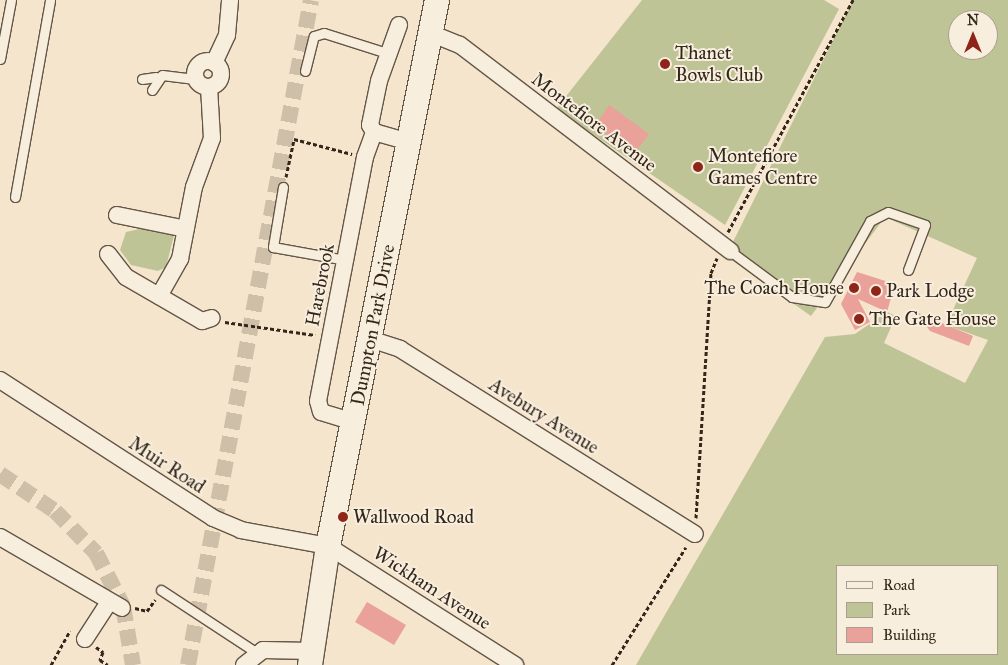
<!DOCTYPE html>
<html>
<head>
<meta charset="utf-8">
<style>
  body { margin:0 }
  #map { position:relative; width:1008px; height:665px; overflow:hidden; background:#f5e5cc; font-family:"IM FELL Great Primer",serif }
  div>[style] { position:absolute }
  .green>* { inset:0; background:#bec496 }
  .building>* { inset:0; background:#eaa19a }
  .street-tunnel>* { height:16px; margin-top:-8px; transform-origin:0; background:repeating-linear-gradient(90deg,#cebfa9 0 16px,transparent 0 24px) }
  .path>* { height:3px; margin-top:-1.5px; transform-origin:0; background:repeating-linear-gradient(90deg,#33261b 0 4px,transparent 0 6.5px) }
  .roads { filter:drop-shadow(1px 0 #645647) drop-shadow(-1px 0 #645647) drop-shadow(0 1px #645647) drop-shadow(0 -1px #645647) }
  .lane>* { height:9px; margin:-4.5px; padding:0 4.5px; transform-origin:4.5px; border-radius:4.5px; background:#f8eede }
  .street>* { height:16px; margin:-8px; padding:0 8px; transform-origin:8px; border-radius:8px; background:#f8eede }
  .street>.ring { margin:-8px; padding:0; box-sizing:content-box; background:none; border:16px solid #f8eede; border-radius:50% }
  .secondary>* { height:24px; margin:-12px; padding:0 12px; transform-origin:12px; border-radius:12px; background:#f8eede }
  .dots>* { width:14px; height:14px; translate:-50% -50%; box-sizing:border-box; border:2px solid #f8eede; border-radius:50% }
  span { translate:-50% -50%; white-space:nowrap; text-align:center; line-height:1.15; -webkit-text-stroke:4px #f8eede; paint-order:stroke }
  .poi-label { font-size:19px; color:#33261b }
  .left { translate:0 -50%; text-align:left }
  .right { translate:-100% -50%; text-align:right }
  .street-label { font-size:19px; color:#33261b }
  .legend { position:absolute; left:836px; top:565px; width:162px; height:90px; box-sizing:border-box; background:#f8eede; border:1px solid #a99e90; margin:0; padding:6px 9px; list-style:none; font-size:15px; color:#33261b }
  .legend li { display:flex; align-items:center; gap:10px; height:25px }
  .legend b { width:25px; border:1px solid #a99e90 }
  .north { position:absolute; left:948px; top:10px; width:50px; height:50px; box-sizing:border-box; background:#f8eede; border:1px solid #a99e90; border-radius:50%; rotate:0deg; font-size:14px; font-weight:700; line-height:20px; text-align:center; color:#33261b }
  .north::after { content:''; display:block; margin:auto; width:18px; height:22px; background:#8f2418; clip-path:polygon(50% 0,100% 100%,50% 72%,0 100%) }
</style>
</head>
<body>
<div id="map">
  <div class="green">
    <div style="clip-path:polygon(642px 0,824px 0,839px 9px,725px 225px,556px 109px)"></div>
    <div style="clip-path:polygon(evenodd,853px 0,1008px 0,1008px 665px,636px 665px,825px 337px,855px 334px,887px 312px,896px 316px,884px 343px,965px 383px,988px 340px,946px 325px,977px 258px,885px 217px,811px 316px,726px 256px,853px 0,958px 20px,988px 20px,988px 50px,958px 50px,958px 20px,853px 0,837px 566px,997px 566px,997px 654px,837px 654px,837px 566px)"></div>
    <div style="clip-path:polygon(144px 228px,174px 235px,166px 267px,158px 271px,131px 265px,120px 250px,126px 232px)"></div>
  </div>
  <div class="building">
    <div style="clip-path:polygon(609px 105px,649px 134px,634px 154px,595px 126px)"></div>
    <div style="clip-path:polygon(857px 272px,895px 284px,887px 312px,858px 299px,870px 322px,855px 330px,841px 304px)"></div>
    <div style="clip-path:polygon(916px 312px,973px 336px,969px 346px,930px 331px)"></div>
    <div style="clip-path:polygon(367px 602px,406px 625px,394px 645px,355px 622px)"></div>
  </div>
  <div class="street-tunnel">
    <div style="left:0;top:474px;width:66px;rotate:33.9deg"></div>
    <div style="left:55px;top:511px;width:59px;rotate:45.7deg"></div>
    <div style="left:96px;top:553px;width:59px;rotate:63deg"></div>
    <div style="left:123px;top:606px;width:60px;rotate:80.4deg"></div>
    <div style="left:188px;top:665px;width:676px;rotate:-79.52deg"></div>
  </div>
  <div class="path">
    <div style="left:286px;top:177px;width:39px;rotate:-78deg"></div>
    <div style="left:294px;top:139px;width:60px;rotate:14.5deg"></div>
    <div style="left:728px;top:232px;width:264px;rotate:-61.7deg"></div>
    <div style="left:225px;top:322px;width:91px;rotate:8.2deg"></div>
    <div style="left:696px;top:518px;width:245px;rotate:-86.5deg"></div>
    <div style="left:711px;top:273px;width:16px;rotate:-68deg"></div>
    <div style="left:135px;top:608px;width:12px;rotate:14deg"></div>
    <div style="left:147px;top:611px;width:14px;rotate:-54deg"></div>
    <div style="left:96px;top:647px;width:9px;rotate:36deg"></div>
    <div style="left:103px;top:652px;width:9px;rotate:111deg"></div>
    <div style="left:100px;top:660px;width:9px;rotate:32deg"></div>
    <div style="left:51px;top:665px;width:39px;rotate:-61deg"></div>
    <div style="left:612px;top:665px;width:139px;rotate:-57.9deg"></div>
  </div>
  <div class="roads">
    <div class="lane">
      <div style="left:0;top:59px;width:60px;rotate:-79.4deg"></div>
      <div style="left:305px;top:71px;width:36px;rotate:-76deg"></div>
      <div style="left:314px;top:36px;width:10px;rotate:-17deg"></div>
      <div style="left:324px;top:33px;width:66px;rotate:17.6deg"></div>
      <div style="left:142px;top:79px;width:14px;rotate:-8deg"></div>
      <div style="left:152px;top:90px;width:18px;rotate:-56deg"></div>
      <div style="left:162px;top:75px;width:33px;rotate:7deg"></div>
      <div style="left:283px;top:187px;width:61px;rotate:99.5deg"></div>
      <div style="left:273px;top:247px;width:73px;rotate:10.2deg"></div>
      <div style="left:15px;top:197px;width:200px;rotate:-79.9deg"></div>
      <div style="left:730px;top:251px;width:77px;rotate:36.6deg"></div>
      <div style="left:792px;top:297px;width:33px;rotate:9deg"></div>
      <div style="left:825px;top:302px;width:93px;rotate:-60.9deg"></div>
      <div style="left:870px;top:221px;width:20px;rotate:-27deg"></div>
      <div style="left:888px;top:212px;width:39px;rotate:19deg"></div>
      <div style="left:925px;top:225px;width:48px;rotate:110.7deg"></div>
      <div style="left:161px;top:590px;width:115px;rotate:33.3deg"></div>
    </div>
    <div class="street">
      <div style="left:399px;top:25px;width:59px;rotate:109.7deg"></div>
      <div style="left:379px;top:81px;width:45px;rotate:101.6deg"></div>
      <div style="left:370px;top:125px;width:8px;rotate:60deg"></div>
      <div style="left:374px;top:132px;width:36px;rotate:16deg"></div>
      <div style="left:430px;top:33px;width:32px;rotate:22deg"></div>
      <div style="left:460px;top:45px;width:340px;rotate:37.3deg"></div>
      <div class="ring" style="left:195px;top:61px;width:10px;height:10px"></div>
      <div style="left:214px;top:63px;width:31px;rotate:-65deg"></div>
      <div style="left:227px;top:35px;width:35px;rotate:-85deg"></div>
      <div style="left:117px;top:215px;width:70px;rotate:11.5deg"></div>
      <div style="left:108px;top:254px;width:29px;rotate:52deg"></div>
      <div style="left:126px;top:277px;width:88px;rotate:30.1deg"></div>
      <div style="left:202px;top:321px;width:10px;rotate:-17deg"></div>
      <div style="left:159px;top:296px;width:43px;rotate:-60.4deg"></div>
      <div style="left:180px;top:259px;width:73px;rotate:-79deg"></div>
      <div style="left:194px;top:187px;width:52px;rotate:-69.8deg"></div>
      <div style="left:212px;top:138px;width:50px;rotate:-93.4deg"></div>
      <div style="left:370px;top:339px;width:32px;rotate:18deg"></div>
      <div style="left:400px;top:349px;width:348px;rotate:32.1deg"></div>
      <div style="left:0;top:380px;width:254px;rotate:32.9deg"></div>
      <div style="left:213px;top:518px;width:30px;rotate:23deg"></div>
      <div style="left:241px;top:530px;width:88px;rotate:10.4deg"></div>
      <div style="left:328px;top:546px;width:222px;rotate:32.5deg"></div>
      <div style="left:354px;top:422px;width:34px;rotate:-163deg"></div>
      <div style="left:321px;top:412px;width:11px;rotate:-105deg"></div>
      <div style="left:318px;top:401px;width:248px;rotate:-79.1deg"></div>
      <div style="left:365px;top:157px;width:27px;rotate:-70deg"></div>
      <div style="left:0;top:537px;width:141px;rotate:30.2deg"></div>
      <div style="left:85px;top:639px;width:44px;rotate:-57deg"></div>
      <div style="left:244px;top:665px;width:24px;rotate:-38deg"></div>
      <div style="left:263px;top:650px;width:48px;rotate:1.2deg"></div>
    </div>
    <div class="secondary">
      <div style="left:310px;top:665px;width:120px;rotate:-81.4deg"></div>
      <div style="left:328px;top:546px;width:557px;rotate:-78.71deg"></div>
    </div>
  </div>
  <div class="dots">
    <div style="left:665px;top:64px;background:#8f2418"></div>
    <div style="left:698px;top:167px;background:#8f2418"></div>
    <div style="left:854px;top:288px;background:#8f2418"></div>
    <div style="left:876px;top:291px;background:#8f2418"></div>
    <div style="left:859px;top:319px;background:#8f2418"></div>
    <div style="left:343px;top:517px;background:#8f2418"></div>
  </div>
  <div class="poi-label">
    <span class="left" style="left:675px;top:64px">Thanet<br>Bowls Club</span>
    <span class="left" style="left:708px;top:167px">Montefiore<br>Games Centre</span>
    <span class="right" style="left:844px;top:288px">The Coach House</span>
    <span class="left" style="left:886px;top:291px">Park Lodge</span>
    <span class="left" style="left:869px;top:319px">The Gate House</span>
    <span class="left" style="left:353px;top:517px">Wallwood Road</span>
  </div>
  <div class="street-label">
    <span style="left:594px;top:122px;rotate:37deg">Montefiore Avenue</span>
    <span style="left:320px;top:285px;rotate:-79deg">Harebrook</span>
    <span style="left:373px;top:325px;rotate:-79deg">Dumpton Park Drive</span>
    <span style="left:544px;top:416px;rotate:32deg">Avebury Avenue</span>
    <span style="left:167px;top:465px;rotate:33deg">Muir Road</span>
    <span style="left:432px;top:588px;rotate:33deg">Wickham Avenue</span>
  </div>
  <ul class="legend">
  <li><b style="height:6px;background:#f8eede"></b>Road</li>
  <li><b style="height:14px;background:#bec496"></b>Park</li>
  <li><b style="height:14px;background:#eaa19a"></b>Building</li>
  </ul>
  <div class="north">N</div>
</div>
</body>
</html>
